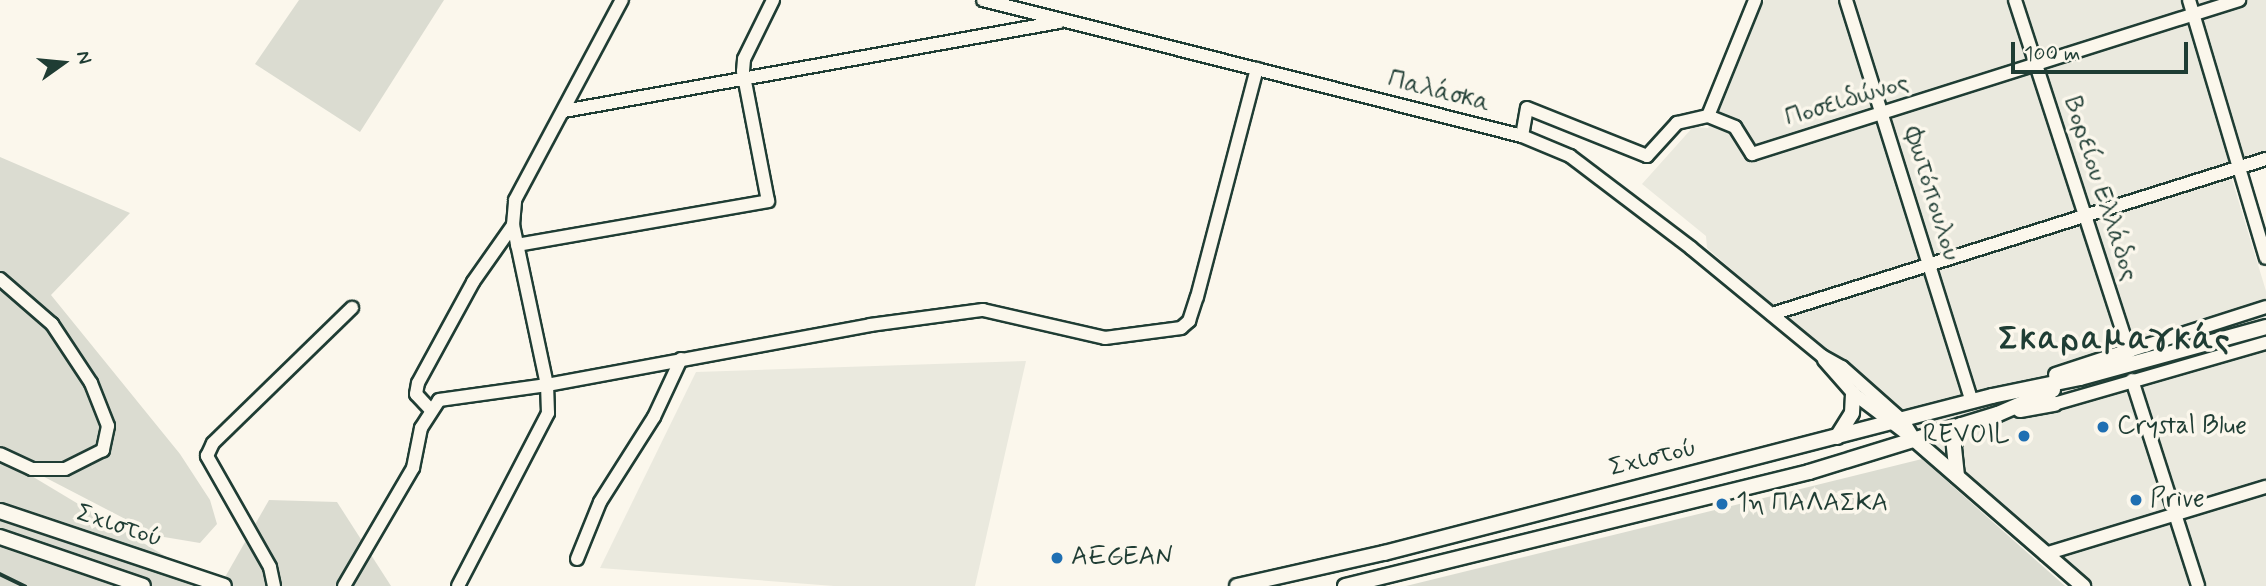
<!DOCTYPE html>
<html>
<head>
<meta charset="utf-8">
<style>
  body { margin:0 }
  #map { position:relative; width:2266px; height:586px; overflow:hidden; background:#fbf7ec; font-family:Mynerve,sans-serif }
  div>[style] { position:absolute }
  .built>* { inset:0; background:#eae9de }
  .green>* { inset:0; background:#dbdcd1 }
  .roads { filter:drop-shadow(2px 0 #1f3d34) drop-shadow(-2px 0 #1f3d34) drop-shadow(0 2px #1f3d34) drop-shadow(0 -2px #1f3d34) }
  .minor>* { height:12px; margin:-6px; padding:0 6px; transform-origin:6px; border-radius:6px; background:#fbf7ec }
  .major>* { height:14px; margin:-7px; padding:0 7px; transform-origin:7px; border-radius:7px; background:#fbf7ec }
  .rail>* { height:3.5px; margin:-1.75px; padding:0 1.75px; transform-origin:1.75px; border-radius:1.75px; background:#1f3d34 }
  .dots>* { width:19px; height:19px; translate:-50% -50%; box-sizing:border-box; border:4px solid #fbf7ec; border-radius:50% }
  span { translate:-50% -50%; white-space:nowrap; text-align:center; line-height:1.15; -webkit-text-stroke:7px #fbf7ec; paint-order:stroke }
  .street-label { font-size:26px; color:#1f3d34 }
  .poi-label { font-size:26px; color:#1f3d34 }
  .left { translate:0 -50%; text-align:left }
  .right { translate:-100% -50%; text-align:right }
  .district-label { font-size:33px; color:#1f3d34; font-weight:700; letter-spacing:2px }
  .north { position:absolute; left:28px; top:28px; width:70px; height:70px; -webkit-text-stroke:5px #fbf7ec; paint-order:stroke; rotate:75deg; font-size:19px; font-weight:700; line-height:28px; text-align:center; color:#1f3d34 }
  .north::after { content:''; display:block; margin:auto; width:24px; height:32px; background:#1f3d34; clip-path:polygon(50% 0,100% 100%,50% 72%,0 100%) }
  .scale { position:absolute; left:2011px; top:42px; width:177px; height:32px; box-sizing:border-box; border:4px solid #1f3d34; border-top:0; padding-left:9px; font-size:21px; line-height:24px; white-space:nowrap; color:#1f3d34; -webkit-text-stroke:5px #fbf7ec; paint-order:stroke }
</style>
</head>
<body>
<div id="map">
  <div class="built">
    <div style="clip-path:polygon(1764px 0,2266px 0,2266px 150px,2227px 163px,2266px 291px,2266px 586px,2093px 586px,1707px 248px,1706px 236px,1642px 184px,1693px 127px,1708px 128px,1721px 107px)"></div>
    <div style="clip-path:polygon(1026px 361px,975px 586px,834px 586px,600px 568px,696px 372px)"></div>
  </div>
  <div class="green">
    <div style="clip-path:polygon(299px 0,444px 0,360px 132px,255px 64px)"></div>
    <div style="clip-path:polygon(0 157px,130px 213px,51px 295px,180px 454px,210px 500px,217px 524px,200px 543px,158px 536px,0 454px)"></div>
    <div style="clip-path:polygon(0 457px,215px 586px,0 586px)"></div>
    <div style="clip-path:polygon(1922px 459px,2065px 586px,1406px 586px)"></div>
    <div style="clip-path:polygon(269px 500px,337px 502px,391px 586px,220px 586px)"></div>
  </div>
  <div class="roads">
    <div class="minor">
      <div style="left:983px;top:0;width:556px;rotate:14.16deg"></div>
      <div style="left:1522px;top:136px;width:52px;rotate:22.6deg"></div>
      <div style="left:1570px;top:156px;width:152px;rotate:37.2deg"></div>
      <div style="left:1691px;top:248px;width:170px;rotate:39.5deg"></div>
      <div style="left:1822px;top:356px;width:23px;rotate:29deg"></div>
      <div style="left:1842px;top:367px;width:81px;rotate:41.5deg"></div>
      <div style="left:1903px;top:421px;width:22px;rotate:58deg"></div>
      <div style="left:1846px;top:0;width:421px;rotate:72.6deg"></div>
      <div style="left:2015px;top:0;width:369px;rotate:72deg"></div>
      <div style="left:2129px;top:351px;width:144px;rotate:-17.8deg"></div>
      <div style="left:2189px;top:0;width:269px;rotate:73.4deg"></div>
      <div style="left:564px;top:111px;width:503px;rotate:-10.19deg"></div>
      <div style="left:1708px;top:116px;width:125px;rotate:-67.9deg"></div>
      <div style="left:1522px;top:136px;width:28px;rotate:-80deg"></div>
      <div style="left:1527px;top:108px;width:129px;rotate:21.8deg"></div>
      <div style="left:1647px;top:156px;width:45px;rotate:-47.7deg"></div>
      <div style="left:1677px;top:123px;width:32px;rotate:-13deg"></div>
      <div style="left:1708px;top:116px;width:29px;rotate:22deg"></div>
      <div style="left:1735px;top:127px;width:32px;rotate:58deg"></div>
      <div style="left:1752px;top:154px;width:511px;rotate:-17.55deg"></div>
      <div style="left:517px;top:245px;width:255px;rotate:-9.9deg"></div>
      <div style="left:768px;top:201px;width:132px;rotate:-100.9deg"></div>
      <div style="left:743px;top:71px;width:12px;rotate:-85deg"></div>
      <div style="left:744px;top:59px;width:66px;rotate:-63.8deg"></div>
      <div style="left:0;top:279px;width:69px;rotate:40.9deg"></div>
      <div style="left:52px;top:324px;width:71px;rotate:56.5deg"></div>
      <div style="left:91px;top:383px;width:46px;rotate:68.4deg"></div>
      <div style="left:108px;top:426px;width:25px;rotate:102deg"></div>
      <div style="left:103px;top:450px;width:42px;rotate:153.4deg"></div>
      <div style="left:65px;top:469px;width:33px;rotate:180deg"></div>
      <div style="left:32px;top:469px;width:35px;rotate:-155deg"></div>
      <div style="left:1772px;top:314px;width:518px;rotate:-17.42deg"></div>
      <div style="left:1824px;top:360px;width:44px;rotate:48.7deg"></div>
      <div style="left:1853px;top:393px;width:74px;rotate:37.3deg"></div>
      <div style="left:2132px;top:380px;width:216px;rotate:72.2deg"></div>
      <div style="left:2054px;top:404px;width:221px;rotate:-16.1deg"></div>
      <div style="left:429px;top:408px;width:19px;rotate:-133deg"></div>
      <div style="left:416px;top:394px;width:11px;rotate:-80deg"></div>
      <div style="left:418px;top:383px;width:115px;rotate:-61.4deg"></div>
      <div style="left:473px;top:282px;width:70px;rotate:-54.9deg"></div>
      <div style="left:2045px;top:554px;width:231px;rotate:-16.9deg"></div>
      <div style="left:577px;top:559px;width:61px;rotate:-68deg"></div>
      <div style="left:600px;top:502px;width:101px;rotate:-57.6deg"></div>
      <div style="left:654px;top:417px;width:64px;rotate:-65deg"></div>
      <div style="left:274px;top:586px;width:19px;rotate:-102deg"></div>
      <div style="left:270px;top:567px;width:128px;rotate:-119.6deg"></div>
      <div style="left:207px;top:456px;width:14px;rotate:-65deg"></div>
      <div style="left:213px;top:443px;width:194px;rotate:-44.2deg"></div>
      <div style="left:344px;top:586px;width:137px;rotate:-59.7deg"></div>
      <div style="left:413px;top:468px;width:41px;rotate:-78.7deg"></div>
      <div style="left:421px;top:428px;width:33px;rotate:-57deg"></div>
      <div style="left:439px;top:400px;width:109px;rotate:-7.9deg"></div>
      <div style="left:547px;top:385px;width:329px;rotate:-10.5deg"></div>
      <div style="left:870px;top:325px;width:114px;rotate:-7.6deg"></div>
      <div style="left:983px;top:310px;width:125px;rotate:12.9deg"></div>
      <div style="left:1105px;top:338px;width:77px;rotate:-7.5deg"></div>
      <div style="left:1181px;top:328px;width:11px;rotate:-41deg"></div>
      <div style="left:1189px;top:321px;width:25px;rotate:-72deg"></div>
      <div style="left:1197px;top:297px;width:236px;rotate:-75.3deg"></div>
      <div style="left:458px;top:586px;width:195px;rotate:-62.5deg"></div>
      <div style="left:548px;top:413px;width:28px;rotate:-92deg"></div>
      <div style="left:547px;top:385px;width:164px;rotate:-102deg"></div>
      <div style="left:513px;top:225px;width:25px;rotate:-85deg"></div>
      <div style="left:515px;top:200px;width:227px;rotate:-61.9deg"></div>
    </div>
    <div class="major">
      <div style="left:2056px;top:375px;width:77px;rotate:-18.2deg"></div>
      <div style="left:2020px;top:410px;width:35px;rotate:-10deg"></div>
      <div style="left:1837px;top:437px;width:28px;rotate:-58deg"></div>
      <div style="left:1852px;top:413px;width:20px;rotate:-87deg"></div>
      <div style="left:1915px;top:440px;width:223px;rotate:41deg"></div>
      <div style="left:1957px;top:476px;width:31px;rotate:-96deg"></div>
      <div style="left:1954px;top:445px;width:21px;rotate:-71deg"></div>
      <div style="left:0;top:511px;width:236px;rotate:18.5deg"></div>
      <div style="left:0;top:537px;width:151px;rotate:18.9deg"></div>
      <div style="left:1237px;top:586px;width:151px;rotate:-12.7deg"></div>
      <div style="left:1384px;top:553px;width:628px;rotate:-14.48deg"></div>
      <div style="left:1992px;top:396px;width:90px;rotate:-11.6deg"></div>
      <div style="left:2080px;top:378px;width:193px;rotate:-15.3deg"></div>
      <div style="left:1345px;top:586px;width:478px;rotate:-13.8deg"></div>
      <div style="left:1809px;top:472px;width:198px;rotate:-17.1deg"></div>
      <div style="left:1998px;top:414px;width:60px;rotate:-23.6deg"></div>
    </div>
  </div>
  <div class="rail">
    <div style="left:0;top:574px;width:28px;rotate:26deg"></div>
  </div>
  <div class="dots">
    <div style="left:2103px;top:427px;background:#1f6fb2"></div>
    <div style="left:2024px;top:436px;background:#1f6fb2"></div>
    <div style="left:2136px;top:500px;background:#1f6fb2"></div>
    <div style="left:1722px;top:504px;background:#1f6fb2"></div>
    <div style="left:1057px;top:558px;background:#1f6fb2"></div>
  </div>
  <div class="street-label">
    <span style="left:1439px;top:92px;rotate:14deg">Παλάσκα</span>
    <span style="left:1847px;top:101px;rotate:-17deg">Ποσειδώνος</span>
    <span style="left:2100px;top:189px;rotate:72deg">Βορείου Ελλάδος</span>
    <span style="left:1931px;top:194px;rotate:73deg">Φωτόπουλου</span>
    <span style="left:1653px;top:459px;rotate:-14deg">Σχιστού</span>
    <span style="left:119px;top:527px;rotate:18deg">Σχιστού</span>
  </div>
  <div class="poi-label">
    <span class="left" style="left:2117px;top:427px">Crystal Blue</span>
    <span class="right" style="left:2010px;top:436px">REVOIL</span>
    <span class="left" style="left:2150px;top:500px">Prive</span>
    <span class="left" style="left:1736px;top:504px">1η ΠΑΛΑΣΚΑ</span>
    <span class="left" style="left:1071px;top:558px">AEGEAN</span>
  </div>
  <div class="district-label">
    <span style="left:2115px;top:341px">Σκαραμαγκάς</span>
  </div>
  <div class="north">N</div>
  <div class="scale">100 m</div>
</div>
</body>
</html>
